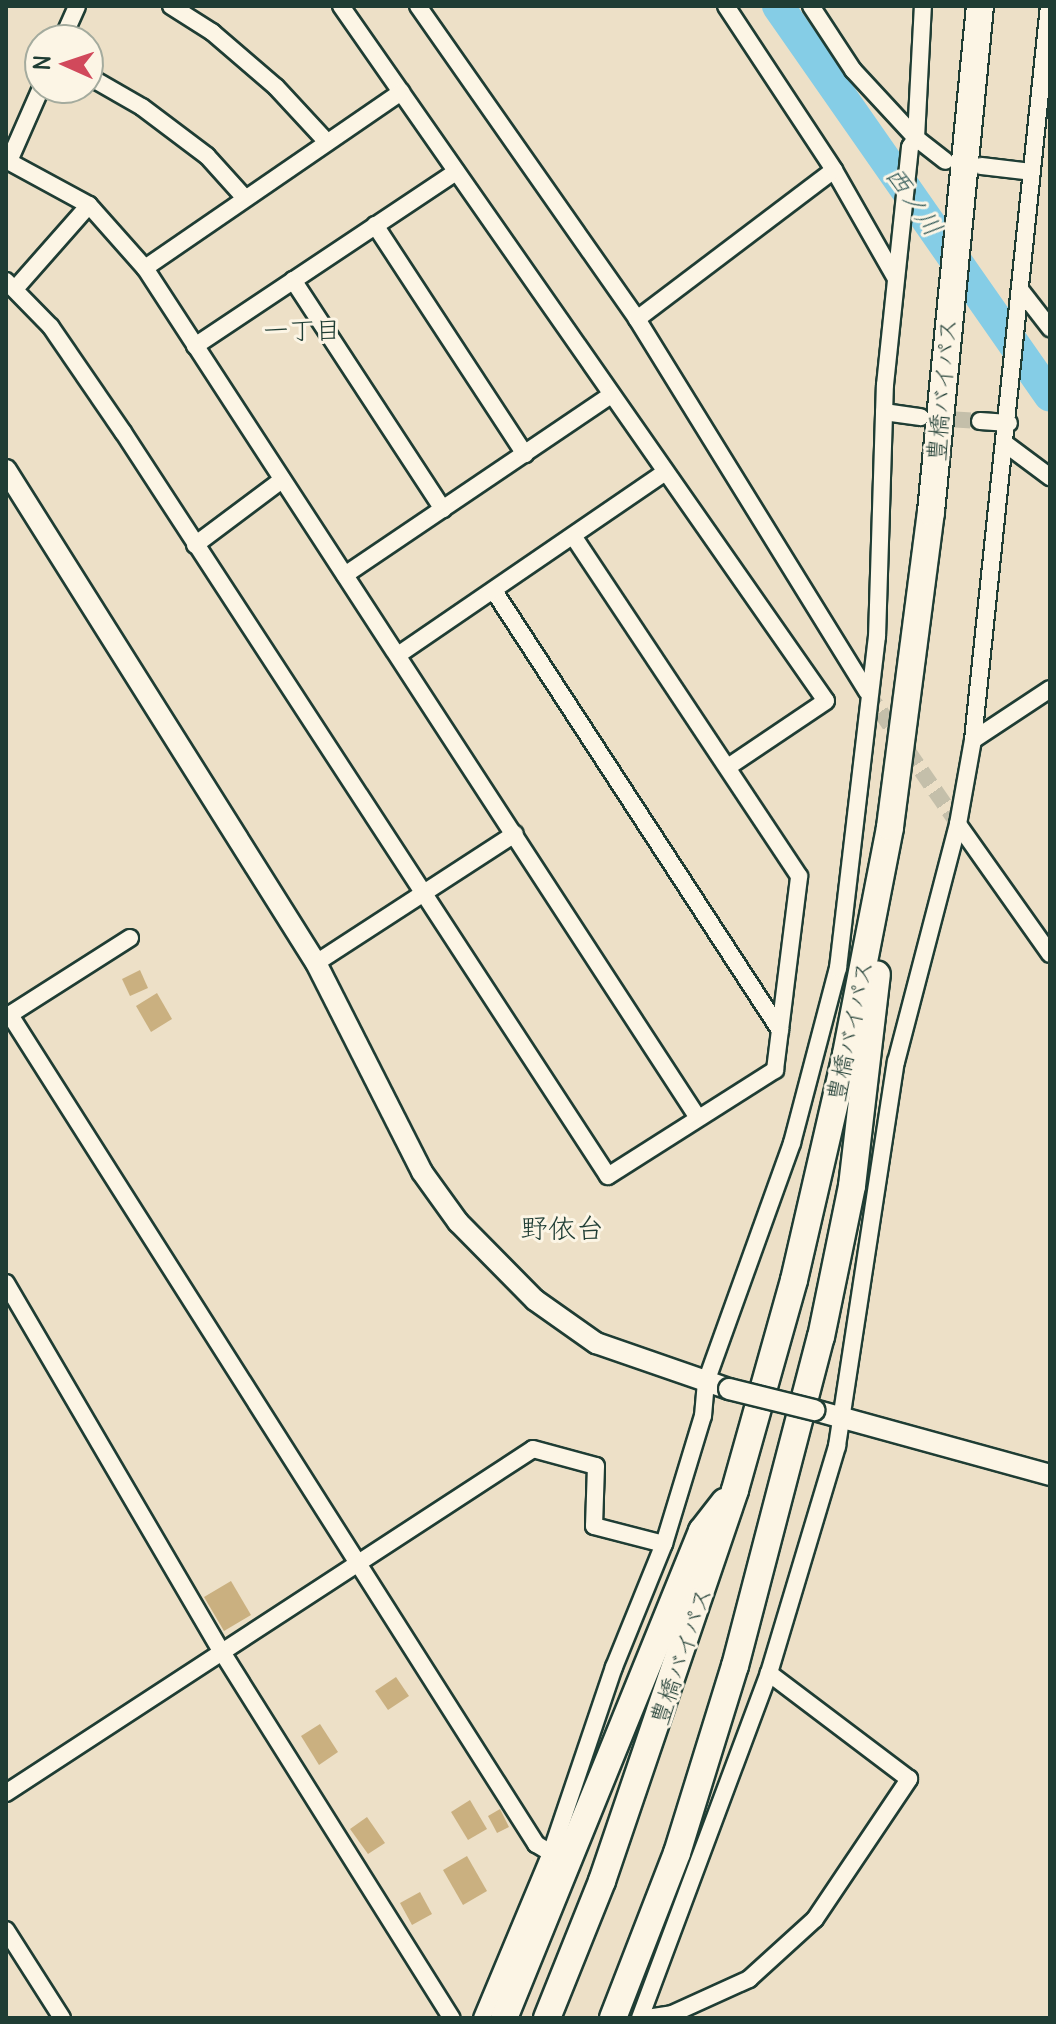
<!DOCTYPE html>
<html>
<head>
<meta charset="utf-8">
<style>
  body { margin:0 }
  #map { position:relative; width:1056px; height:2024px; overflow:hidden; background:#ede0c7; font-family:Delius,"Klee One",sans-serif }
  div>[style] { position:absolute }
  .river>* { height:32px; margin:-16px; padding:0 16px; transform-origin:16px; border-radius:16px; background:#85cde6 }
  .building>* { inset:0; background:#cab080 }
  .minor-tunnel>* { height:16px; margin-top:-8px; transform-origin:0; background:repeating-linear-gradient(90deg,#c4bfaa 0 16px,transparent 0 24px) }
  .roads { filter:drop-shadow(2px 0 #1f3d34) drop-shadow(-2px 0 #1f3d34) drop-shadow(0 2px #1f3d34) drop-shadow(0 -2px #1f3d34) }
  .minor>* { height:16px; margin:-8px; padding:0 8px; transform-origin:8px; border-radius:8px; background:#fcf5e5 }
  .tertiary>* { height:20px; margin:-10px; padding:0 10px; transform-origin:10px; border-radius:10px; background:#fcf5e5 }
  .trunk>* { height:26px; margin:-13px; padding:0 13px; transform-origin:13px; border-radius:13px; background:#fcf5e5 }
  .bridges { filter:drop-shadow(2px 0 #1f3d34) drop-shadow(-2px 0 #1f3d34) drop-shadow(0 2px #1f3d34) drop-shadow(0 -2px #1f3d34) }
  .tertiary-bridge>* { height:20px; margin:-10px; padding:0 10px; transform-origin:10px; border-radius:10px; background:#fcf5e5 }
  span { translate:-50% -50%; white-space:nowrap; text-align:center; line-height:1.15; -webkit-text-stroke:6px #fcf5e5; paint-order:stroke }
  .street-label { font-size:24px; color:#1f3d34 }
  .water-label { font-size:26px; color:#335a58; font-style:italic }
  .neighbourhood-label { font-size:26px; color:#1f3d34 }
  .quarter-label { font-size:28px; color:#1f3d34 }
  .frame { position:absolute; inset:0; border:8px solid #1f3d34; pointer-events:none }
  .north { position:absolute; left:24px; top:24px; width:80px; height:80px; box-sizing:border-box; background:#fcf5e5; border:2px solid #a4ab9e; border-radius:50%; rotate:273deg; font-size:22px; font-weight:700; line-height:32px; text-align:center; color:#1f3d34 }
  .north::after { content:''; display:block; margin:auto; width:28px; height:36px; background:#d1495b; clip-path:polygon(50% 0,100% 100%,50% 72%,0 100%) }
</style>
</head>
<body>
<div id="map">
  <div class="river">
    <div style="left:778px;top:6px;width:475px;rotate:55.1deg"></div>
  </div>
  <div class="building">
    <div style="clip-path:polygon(140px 970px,148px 988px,130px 996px,122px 979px)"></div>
    <div style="clip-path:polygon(157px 993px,172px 1019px,151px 1032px,136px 1006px)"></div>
    <div style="clip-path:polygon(231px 1581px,251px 1615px,224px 1631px,204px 1597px)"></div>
    <div style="clip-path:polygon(396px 1677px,409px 1696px,388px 1710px,375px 1691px)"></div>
    <div style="clip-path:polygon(320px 1724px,338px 1752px,319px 1765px,301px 1736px)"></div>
    <div style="clip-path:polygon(470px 1800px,487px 1829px,468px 1840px,451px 1812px)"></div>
    <div style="clip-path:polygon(500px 1809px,509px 1827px,497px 1833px,488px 1816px)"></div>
    <div style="clip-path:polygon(367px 1817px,385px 1843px,368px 1854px,350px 1829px)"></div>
    <div style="clip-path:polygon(467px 1856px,487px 1891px,463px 1905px,443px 1870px)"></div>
    <div style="clip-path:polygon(420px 1892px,432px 1914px,412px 1925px,400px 1903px)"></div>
  </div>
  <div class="minor-tunnel">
    <div style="left:931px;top:418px;width:49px;rotate:3.5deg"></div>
    <div style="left:867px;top:692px;width:160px;rotate:55.4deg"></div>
  </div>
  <div class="roads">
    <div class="minor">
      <div style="left:171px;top:6px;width:49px;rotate:32.4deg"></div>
      <div style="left:212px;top:32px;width:84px;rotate:40.7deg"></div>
      <div style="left:276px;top:87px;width:75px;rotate:47.2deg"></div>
      <div style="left:341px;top:6px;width:847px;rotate:55.09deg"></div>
      <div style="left:826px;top:701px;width:118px;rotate:146deg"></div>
      <div style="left:418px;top:6px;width:382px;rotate:55deg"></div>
      <div style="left:637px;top:319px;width:438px;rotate:58.3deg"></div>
      <div style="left:726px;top:6px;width:196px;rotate:56.6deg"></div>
      <div style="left:834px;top:170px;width:123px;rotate:60.3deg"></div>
      <div style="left:811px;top:6px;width:77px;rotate:56.7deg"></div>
      <div style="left:853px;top:70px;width:93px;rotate:47.2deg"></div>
      <div style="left:916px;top:138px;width:37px;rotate:38deg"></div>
      <div style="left:62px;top:40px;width:37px;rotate:-66deg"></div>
      <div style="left:88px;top:76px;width:62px;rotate:29.9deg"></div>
      <div style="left:142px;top:107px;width:81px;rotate:37deg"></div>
      <div style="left:207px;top:156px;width:57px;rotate:47.9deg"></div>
      <div style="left:6px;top:160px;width:94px;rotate:28.5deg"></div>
      <div style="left:89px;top:205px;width:84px;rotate:48.4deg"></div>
      <div style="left:145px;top:268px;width:1014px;rotate:56.95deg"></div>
      <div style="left:9px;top:161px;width:80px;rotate:-66.3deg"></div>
      <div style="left:981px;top:166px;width:51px;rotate:6.7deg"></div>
      <div style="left:375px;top:225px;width:274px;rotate:56.8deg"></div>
      <div style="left:145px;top:268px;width:311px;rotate:-34.5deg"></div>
      <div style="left:293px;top:280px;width:274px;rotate:56.8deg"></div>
      <div style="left:6px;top:281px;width:64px;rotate:45.6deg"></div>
      <div style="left:51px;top:327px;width:127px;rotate:55.6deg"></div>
      <div style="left:123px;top:432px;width:888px;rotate:56.9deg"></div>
      <div style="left:608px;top:1176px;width:198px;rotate:-32.4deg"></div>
      <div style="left:775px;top:1070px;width:195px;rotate:-82.9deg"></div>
      <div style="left:799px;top:876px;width:408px;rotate:-123.6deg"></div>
      <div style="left:15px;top:289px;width:112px;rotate:-48.6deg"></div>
      <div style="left:1022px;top:292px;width:46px;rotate:52.1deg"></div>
      <div style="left:637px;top:319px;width:247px;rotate:-37.1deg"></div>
      <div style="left:195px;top:346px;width:314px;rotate:-33.7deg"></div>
      <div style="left:884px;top:412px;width:37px;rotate:8deg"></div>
      <div style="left:980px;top:421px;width:29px;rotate:4deg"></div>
      <div style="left:1007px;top:445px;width:54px;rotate:36.7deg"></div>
      <div style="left:195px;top:545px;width:109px;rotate:-36.8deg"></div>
      <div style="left:345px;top:575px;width:321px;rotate:-34.1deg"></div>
      <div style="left:494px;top:591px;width:524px;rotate:56.92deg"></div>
      <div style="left:398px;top:655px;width:322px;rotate:-34.4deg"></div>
      <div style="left:973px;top:740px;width:92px;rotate:-33.5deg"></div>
      <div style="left:958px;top:824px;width:159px;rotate:54.7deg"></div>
      <div style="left:316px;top:963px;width:237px;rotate:-33deg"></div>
      <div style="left:10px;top:1015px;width:982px;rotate:57.6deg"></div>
      <div style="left:536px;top:1844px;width:17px;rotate:31deg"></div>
      <div style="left:6px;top:1017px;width:147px;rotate:-32.5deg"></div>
      <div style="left:6px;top:1283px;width:428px;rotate:59.7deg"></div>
      <div style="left:222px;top:1652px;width:432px;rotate:57.9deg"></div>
      <div style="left:6px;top:1793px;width:629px;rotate:-33.13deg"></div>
      <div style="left:533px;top:1449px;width:65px;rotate:15.1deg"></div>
      <div style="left:596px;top:1466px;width:60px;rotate:91.9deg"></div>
      <div style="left:594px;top:1526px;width:72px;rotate:14.4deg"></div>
      <div style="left:6px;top:1930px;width:104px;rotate:57.5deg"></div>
      <div style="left:482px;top:2018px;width:179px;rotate:-67.3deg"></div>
      <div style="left:551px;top:1853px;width:196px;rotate:-71.3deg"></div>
      <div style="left:614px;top:1667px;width:133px;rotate:-67.9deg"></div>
      <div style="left:664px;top:1544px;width:134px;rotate:-73.1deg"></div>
      <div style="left:703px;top:1416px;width:34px;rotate:-85deg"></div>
      <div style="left:706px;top:1382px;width:254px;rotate:-70.2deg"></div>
      <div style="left:792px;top:1143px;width:181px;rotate:-75.3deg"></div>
      <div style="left:838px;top:968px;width:333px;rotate:-83.3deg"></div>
      <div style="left:877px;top:637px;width:252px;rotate:-88.2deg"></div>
      <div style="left:885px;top:385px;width:239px;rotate:-84deg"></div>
      <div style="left:910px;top:147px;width:11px;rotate:-56deg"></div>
      <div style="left:916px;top:138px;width:132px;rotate:-87deg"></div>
      <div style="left:640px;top:2018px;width:368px;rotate:-69.5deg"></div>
      <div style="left:769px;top:1673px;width:237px;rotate:-73.3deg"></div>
      <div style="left:837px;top:1446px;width:389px;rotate:-81.3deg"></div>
      <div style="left:896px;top:1062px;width:246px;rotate:-75.4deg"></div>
      <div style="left:958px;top:824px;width:85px;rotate:-79.9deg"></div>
      <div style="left:973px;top:740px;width:738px;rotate:-84.09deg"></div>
      <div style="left:647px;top:2018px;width:25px;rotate:-9deg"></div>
      <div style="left:672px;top:2014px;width:85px;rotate:-24.4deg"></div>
      <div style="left:749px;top:1979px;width:89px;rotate:-42.3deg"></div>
      <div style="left:815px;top:1919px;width:169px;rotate:-56.1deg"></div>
      <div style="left:909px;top:1779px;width:176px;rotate:-142.9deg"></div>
    </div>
    <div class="tertiary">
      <div style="left:6px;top:470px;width:582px;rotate:57.84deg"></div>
      <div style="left:316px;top:963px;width:234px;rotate:63.1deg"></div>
      <div style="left:422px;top:1172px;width:62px;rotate:54.2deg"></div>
      <div style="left:458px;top:1222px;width:110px;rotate:45.4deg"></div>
      <div style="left:535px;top:1300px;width:75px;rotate:35.2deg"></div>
      <div style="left:596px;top:1343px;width:141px;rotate:19.1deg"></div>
      <div style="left:814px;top:1410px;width:245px;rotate:15.4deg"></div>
    </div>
    <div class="trunk">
      <div style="left:504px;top:2018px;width:526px;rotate:-67.87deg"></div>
      <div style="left:702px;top:1531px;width:37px;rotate:-52deg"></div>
      <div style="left:547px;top:2018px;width:148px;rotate:-68.1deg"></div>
      <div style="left:602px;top:1881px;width:413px;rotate:-71.2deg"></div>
      <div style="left:735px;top:1490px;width:218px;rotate:-74.3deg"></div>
      <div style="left:794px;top:1280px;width:232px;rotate:-77deg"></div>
      <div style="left:846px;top:1054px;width:231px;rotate:-79deg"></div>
      <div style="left:890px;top:827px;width:318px;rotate:-82.6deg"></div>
      <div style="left:931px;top:512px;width:508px;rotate:-84.47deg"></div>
      <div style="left:613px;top:2018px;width:177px;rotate:-68.8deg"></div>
      <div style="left:677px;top:1853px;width:196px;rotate:-72.8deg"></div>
      <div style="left:735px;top:1666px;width:340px;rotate:-75.4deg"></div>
      <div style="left:821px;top:1337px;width:154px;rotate:-78.4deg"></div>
      <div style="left:852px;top:1186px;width:213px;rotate:-83.3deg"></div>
    </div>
  </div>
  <div class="bridges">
    <div class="tertiary-bridge">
      <div style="left:729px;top:1389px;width:88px;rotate:13.9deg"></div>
    </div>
  </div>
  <div class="street-label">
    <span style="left:942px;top:390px;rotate:-85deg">豊橋バイパス</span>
    <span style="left:850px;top:1031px;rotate:-78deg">豊橋バイパス</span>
    <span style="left:681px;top:1656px;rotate:-71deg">豊橋バイパス</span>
  </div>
  <div class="water-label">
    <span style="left:914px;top:201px;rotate:55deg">西ノ川</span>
  </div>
  <div class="neighbourhood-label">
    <span style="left:302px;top:330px">一丁目</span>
  </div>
  <div class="quarter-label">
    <span style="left:562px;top:1228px">野依台</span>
  </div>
  <div class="frame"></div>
  <div class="north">N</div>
</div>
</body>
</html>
